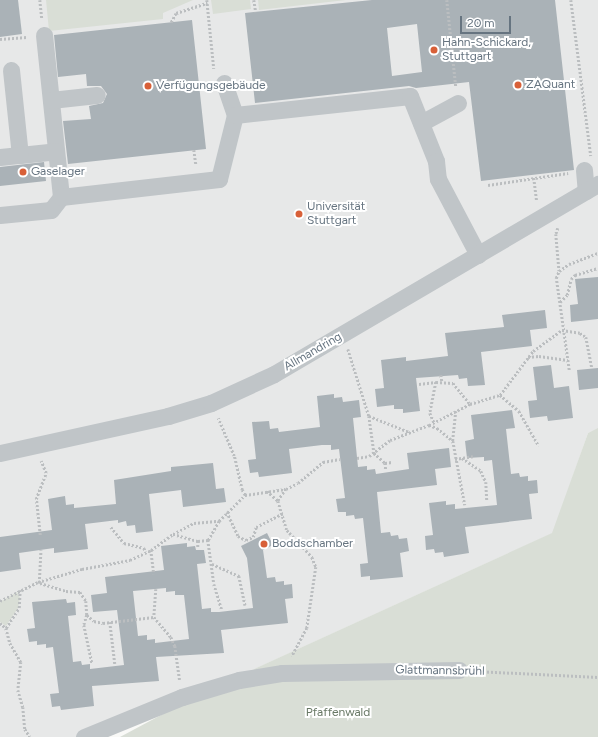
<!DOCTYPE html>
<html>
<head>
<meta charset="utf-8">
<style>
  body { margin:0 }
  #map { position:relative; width:598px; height:737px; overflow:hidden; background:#f9f9f7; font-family:Figtree,sans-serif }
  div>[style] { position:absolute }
  .built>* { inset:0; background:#e7e8e8 }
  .green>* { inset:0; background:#d9ded6 }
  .building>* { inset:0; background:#aab2b7 }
  .path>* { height:2.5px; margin-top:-1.25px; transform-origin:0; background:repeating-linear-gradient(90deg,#bbbec0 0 2px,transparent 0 4px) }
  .minor>* { height:17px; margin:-8.5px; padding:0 8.5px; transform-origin:8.5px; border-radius:8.5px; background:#c0c5c8 }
  .dots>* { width:11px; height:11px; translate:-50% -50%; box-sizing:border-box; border:2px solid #fff; border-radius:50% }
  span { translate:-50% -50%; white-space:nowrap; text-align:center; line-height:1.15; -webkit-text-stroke:4px #fff; paint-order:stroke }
  .poi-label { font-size:12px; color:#667480 }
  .left { translate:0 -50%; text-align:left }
  .street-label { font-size:12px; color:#667480 }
  .park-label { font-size:12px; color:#687865 }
  .scale { position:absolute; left:460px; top:16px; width:51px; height:18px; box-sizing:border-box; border:2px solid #667480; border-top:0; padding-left:5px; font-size:12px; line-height:14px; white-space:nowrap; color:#667480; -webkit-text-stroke:3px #fff; paint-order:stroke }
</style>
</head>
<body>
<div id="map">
  <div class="built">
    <div style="clip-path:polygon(0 0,598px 0,598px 429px,588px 433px,553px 533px,105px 737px,0 737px)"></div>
  </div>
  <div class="green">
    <div style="clip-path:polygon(46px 0,193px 0,163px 13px,163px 19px,49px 31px)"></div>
    <div style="clip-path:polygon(211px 0,250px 0,251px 9px,213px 14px)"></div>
    <div style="clip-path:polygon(258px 0,346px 0,259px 10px)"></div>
    <div style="clip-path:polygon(598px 428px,598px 737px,120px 737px,206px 691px,552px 533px,588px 433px)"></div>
    <div style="clip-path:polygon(17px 592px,20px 598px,18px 608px,6px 626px,0 622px,0 602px)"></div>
  </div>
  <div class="building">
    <div style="clip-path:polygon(0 0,18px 0,22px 34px,0 37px)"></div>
    <div style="clip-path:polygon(evenodd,372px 0,555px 0,574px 170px,481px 181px,469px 82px,416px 88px,409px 86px,255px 103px,245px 13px,372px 0,417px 24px,422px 72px,392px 76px,387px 28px,417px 24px)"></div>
    <div style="clip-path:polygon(192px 20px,206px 149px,68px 164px,63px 121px,91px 119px,89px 106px,103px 103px,107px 94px,101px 86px,87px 86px,86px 74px,58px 77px,54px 35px)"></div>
    <div style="clip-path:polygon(44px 162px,46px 181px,0 186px,0 167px)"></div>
    <div style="clip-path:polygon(598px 277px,598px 319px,571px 322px,570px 305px,578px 304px,575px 279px)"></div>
    <div style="clip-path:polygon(545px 310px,547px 328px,530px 330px,532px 346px,481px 352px,485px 385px,468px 386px,467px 378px,459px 379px,458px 375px,416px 378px,420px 411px,403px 413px,403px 409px,394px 409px,394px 405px,377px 407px,375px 389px,384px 388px,381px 360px,406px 357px,406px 361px,448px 356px,445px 333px,504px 327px,502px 315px)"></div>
    <div style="clip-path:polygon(551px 365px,554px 388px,569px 386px,573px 418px,548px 421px,547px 416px,530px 418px,528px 401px,537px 400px,533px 367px)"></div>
    <div style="clip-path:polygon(598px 368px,598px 388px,579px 390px,577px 370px)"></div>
    <div style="clip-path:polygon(334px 394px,334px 398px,342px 397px,343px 402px,359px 400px,361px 417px,353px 418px,358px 467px,367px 466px,367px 470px,375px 469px,376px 474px,409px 469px,407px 453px,449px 448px,451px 467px,435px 469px,437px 485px,377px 492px,381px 533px,390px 532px,391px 536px,398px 535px,399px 539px,407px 538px,409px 551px,400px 553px,403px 577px,370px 580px,370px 576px,361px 577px,360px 564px,368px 563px,363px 518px,355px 519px,354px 515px,346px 516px,346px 512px,338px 512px,336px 499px,345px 498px,339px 449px,331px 450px,331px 445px,322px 445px,289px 449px,292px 473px,259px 477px,258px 472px,250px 473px,248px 460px,256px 459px,252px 422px,269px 421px,270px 429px,278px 428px,279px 432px,320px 427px,317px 396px)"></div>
    <div style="clip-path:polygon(512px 410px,515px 428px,506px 429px,511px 474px,519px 473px,520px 477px,528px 476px,528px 481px,537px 480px,538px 493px,529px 494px,532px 519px,465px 527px,469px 553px,444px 557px,443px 552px,435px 553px,434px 549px,426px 550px,425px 536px,433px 535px,429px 503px,446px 501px,446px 505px,455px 504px,455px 509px,497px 505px,492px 460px,484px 461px,484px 457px,467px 458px,465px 441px,474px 439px,471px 415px)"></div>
    <div style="clip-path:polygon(213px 463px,216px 489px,224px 488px,226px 502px,183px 507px,181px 490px,149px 494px,153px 531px,136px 533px,135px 525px,127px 526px,126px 521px,118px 523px,118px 520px,85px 524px,88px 549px,54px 553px,54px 548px,19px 553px,21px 569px,0 572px,0 537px,52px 530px,48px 499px,65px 496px,66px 505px,74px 504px,74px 508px,116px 504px,114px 480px,171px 471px,171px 467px)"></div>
    <div style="clip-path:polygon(evenodd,267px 533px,273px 545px,263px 550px,267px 578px,275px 577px,276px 582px,284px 581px,284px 585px,292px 584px,293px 598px,285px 599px,288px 623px,221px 630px,224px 653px,156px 657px,159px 681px,92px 686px,94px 706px,61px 710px,60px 706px,52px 707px,50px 694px,59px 693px,53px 647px,46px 648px,46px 644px,37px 645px,37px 641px,29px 642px,27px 629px,35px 628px,32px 602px,66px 599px,67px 603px,75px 602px,76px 615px,68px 616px,73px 662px,81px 661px,82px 665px,90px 664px,90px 669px,124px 665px,117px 610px,93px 612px,91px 595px,107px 593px,105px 577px,164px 570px,161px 546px,187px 543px,187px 547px,195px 546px,196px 550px,204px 550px,206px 563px,197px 564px,202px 609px,211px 608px,211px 612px,219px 612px,253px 608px,247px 558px,241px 546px,267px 533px,166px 588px,166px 592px,175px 591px,175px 595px,184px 595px,189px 639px,155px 643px,155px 639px,147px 640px,147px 635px,138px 636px,133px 591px,166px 588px)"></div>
  </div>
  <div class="path">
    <div style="left:40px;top:0;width:19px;rotate:84deg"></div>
    <div style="left:207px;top:0;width:69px;rotate:84.2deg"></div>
    <div style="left:254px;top:0;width:12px;rotate:81deg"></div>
    <div style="left:447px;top:0;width:87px;rotate:84.1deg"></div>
    <div style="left:571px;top:0;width:157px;rotate:82.7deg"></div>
    <div style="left:171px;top:22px;width:10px;rotate:-61deg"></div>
    <div style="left:176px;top:13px;width:33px;rotate:-18deg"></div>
    <div style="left:0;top:39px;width:27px;rotate:-4deg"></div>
    <div style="left:194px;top:150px;width:15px;rotate:82deg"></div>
    <div style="left:534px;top:178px;width:23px;rotate:83deg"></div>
    <div style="left:488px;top:185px;width:81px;rotate:-8.5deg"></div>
    <div style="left:558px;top:228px;width:6px;rotate:108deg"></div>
    <div style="left:556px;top:234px;width:37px;rotate:85deg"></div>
    <div style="left:560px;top:302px;width:10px;rotate:-45deg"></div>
    <div style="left:567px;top:295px;width:16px;rotate:-76deg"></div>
    <div style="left:571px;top:279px;width:6px;rotate:-45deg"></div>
    <div style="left:575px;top:275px;width:24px;rotate:-17deg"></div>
    <div style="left:348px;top:349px;width:70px;rotate:72.6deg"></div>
    <div style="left:369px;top:416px;width:37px;rotate:82deg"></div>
    <div style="left:374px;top:453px;width:15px;rotate:42deg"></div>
    <div style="left:385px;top:463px;width:7px;rotate:82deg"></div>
    <div style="left:528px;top:357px;width:11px;rotate:-5deg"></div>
    <div style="left:539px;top:356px;width:29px;rotate:8deg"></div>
    <div style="left:569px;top:370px;width:93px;rotate:-98deg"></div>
    <div style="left:556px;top:278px;width:8px;rotate:-67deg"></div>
    <div style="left:559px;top:271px;width:12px;rotate:-35deg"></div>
    <div style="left:569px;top:264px;width:31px;rotate:-21deg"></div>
    <div style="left:441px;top:375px;width:6px;rotate:81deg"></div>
    <div style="left:436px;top:382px;width:17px;rotate:3deg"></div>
    <div style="left:453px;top:383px;width:27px;rotate:51deg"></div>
    <div style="left:419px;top:384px;width:17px;rotate:-7deg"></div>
    <div style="left:436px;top:382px;width:32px;rotate:101deg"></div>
    <div style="left:430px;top:413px;width:10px;rotate:66deg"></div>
    <div style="left:500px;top:395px;width:25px;rotate:40deg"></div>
    <div style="left:519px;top:411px;width:40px;rotate:60.3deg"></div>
    <div style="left:456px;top:411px;width:30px;rotate:96deg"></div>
    <div style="left:453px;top:441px;width:65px;rotate:79.4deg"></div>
    <div style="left:369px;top:416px;width:43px;rotate:21.8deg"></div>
    <div style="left:429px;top:425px;width:9px;rotate:21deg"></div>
    <div style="left:437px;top:428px;width:21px;rotate:39deg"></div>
    <div style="left:357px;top:458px;width:12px;rotate:-9deg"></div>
    <div style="left:369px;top:456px;width:26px;rotate:-37deg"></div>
    <div style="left:390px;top:440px;width:42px;rotate:-21deg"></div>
    <div style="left:429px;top:425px;width:46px;rotate:-27.1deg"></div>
    <div style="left:470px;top:404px;width:31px;rotate:-17deg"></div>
    <div style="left:500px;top:395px;width:55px;rotate:-53.1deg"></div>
    <div style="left:533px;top:351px;width:36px;rotate:-36deg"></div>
    <div style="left:562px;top:330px;width:18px;rotate:9deg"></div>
    <div style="left:580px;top:333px;width:7px;rotate:34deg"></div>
    <div style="left:586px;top:337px;width:31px;rotate:79deg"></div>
    <div style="left:462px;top:458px;width:23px;rotate:34deg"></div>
    <div style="left:481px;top:471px;width:12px;rotate:66deg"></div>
    <div style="left:486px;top:482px;width:19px;rotate:87deg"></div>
    <div style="left:455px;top:459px;width:18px;rotate:-9deg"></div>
    <div style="left:385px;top:463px;width:7px;rotate:-8deg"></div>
    <div style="left:286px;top:489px;width:14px;rotate:124deg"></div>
    <div style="left:278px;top:501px;width:30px;rotate:73deg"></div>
    <div style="left:287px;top:530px;width:37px;rotate:47deg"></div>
    <div style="left:312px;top:557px;width:11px;rotate:68deg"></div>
    <div style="left:316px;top:567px;width:62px;rotate:98.4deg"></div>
    <div style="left:307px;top:628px;width:32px;rotate:118deg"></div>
    <div style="left:267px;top:491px;width:15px;rotate:42deg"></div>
    <div style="left:245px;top:495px;width:41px;rotate:-8.3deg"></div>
    <div style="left:286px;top:489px;width:13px;rotate:-27deg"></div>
    <div style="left:298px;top:483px;width:33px;rotate:-40deg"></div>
    <div style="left:323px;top:462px;width:17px;rotate:-10deg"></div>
    <div style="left:227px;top:512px;width:26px;rotate:65deg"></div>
    <div style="left:238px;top:536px;width:9px;rotate:27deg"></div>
    <div style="left:246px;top:540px;width:8px;rotate:-23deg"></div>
    <div style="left:253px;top:537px;width:10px;rotate:-73deg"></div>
    <div style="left:256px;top:527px;width:30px;rotate:-27deg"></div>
    <div style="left:111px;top:527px;width:21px;rotate:51deg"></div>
    <div style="left:124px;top:543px;width:21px;rotate:14deg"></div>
    <div style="left:144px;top:548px;width:4px;rotate:63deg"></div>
    <div style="left:173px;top:534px;width:24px;rotate:-28deg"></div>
    <div style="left:194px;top:523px;width:25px;rotate:-5deg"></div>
    <div style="left:40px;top:535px;width:36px;rotate:-96deg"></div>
    <div style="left:36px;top:499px;width:28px;rotate:-69deg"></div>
    <div style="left:46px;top:473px;width:13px;rotate:-113deg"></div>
    <div style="left:208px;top:540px;width:44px;rotate:82.2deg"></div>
    <div style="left:214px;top:584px;width:27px;rotate:73deg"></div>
    <div style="left:198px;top:541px;width:6px;rotate:90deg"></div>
    <div style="left:151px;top:550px;width:24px;rotate:83deg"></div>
    <div style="left:212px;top:564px;width:30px;rotate:24deg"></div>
    <div style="left:239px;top:576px;width:30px;rotate:78deg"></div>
    <div style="left:39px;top:583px;width:33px;rotate:-87deg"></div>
    <div style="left:40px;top:583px;width:27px;rotate:17deg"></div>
    <div style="left:66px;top:591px;width:14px;rotate:4deg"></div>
    <div style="left:80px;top:592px;width:11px;rotate:56deg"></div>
    <div style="left:86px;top:601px;width:14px;rotate:86deg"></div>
    <div style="left:87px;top:615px;width:9px;rotate:41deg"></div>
    <div style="left:94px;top:621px;width:9px;rotate:13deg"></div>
    <div style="left:103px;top:623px;width:51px;rotate:-6.7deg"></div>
    <div style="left:156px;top:589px;width:28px;rotate:94deg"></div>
    <div style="left:154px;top:617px;width:26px;rotate:50deg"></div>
    <div style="left:171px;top:637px;width:10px;rotate:66deg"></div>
    <div style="left:175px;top:646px;width:34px;rotate:82deg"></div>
    <div style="left:0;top:601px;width:42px;rotate:-26.6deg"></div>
    <div style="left:38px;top:582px;width:46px;rotate:-16.5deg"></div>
    <div style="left:82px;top:569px;width:49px;rotate:-10.6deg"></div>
    <div style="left:130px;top:560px;width:23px;rotate:-25deg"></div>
    <div style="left:151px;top:550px;width:27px;rotate:-36deg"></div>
    <div style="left:173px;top:534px;width:26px;rotate:16deg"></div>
    <div style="left:198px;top:541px;width:10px;rotate:-6deg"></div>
    <div style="left:208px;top:540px;width:22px;rotate:-60deg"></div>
    <div style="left:219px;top:521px;width:37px;rotate:-45deg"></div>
    <div style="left:245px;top:495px;width:6px;rotate:-121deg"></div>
    <div style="left:242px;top:490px;width:35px;rotate:-103deg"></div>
    <div style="left:234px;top:456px;width:41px;rotate:-112.8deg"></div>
    <div style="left:87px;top:615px;width:10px;rotate:107deg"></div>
    <div style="left:84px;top:625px;width:39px;rotate:78deg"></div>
    <div style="left:110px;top:622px;width:42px;rotate:83.2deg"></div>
    <div style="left:0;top:623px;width:8px;rotate:40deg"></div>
    <div style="left:6px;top:628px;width:16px;rotate:75deg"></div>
    <div style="left:10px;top:643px;width:22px;rotate:60deg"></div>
    <div style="left:21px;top:662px;width:28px;rotate:96deg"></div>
    <div style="left:18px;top:690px;width:18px;rotate:74deg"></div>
    <div style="left:23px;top:707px;width:22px;rotate:85deg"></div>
    <div style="left:25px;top:729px;width:9px;rotate:58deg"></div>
    <div style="left:6px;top:628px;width:24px;rotate:-57deg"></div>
    <div style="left:19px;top:608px;width:18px;rotate:-87deg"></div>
    <div style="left:475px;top:671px;width:123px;rotate:2.8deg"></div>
  </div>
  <div class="minor">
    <div style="left:44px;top:35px;width:163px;rotate:84deg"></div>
    <div style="left:11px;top:70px;width:85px;rotate:84deg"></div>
    <div style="left:20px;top:155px;width:36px;rotate:-6deg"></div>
    <div style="left:224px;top:83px;width:34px;rotate:71deg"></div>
    <div style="left:51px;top:100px;width:46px;rotate:-6.2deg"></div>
    <div style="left:421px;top:123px;width:42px;rotate:-28.4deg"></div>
    <div style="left:0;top:157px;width:20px;rotate:-6deg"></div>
    <div style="left:584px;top:170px;width:21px;rotate:85deg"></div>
    <div style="left:0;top:215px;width:51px;rotate:-5.6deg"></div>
    <div style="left:51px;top:210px;width:16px;rotate:-52deg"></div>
    <div style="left:61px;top:197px;width:159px;rotate:-6.5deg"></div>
    <div style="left:219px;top:179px;width:66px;rotate:-76deg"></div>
    <div style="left:235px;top:115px;width:176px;rotate:-6.2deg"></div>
    <div style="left:410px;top:96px;width:70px;rotate:68.2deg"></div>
    <div style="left:436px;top:161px;width:18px;rotate:84deg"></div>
    <div style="left:438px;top:179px;width:86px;rotate:62.2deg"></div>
    <div style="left:0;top:453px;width:172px;rotate:-12.4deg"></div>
    <div style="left:168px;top:416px;width:45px;rotate:-16.8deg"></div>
    <div style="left:211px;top:403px;width:69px;rotate:-24.7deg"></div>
    <div style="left:274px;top:374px;width:376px;rotate:-30.4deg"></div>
    <div style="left:84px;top:737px;width:106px;rotate:-22.2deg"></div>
    <div style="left:182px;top:697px;width:59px;rotate:-16.6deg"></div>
    <div style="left:239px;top:680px;width:44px;rotate:-9.2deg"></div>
    <div style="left:282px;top:673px;width:177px;rotate:-1deg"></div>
  </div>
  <div class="dots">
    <div style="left:434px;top:50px;background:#d86038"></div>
    <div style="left:518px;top:85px;background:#d86038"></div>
    <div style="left:148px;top:86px;background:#d86038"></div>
    <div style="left:23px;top:172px;background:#d86038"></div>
    <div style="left:299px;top:214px;background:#d86038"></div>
    <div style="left:264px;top:544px;background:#d86038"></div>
  </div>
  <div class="poi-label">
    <span class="left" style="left:442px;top:50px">Hahn-Schickard,<br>Stuttgart</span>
    <span class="left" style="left:526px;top:85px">ZAQuant</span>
    <span class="left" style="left:156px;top:86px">Verfügungsgebäude</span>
    <span class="left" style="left:31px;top:172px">Gaselager</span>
    <span class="left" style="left:307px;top:214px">Universität<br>Stuttgart</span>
    <span class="left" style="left:272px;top:544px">Boddschamber</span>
  </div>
  <div class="street-label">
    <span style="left:313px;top:352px;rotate:-30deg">Allmandring</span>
    <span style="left:440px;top:671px;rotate:1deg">Glattmannsbrühl</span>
  </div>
  <div class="park-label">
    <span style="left:338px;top:713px">Pfaffenwald</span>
  </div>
  <div class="scale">20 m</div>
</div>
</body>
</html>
